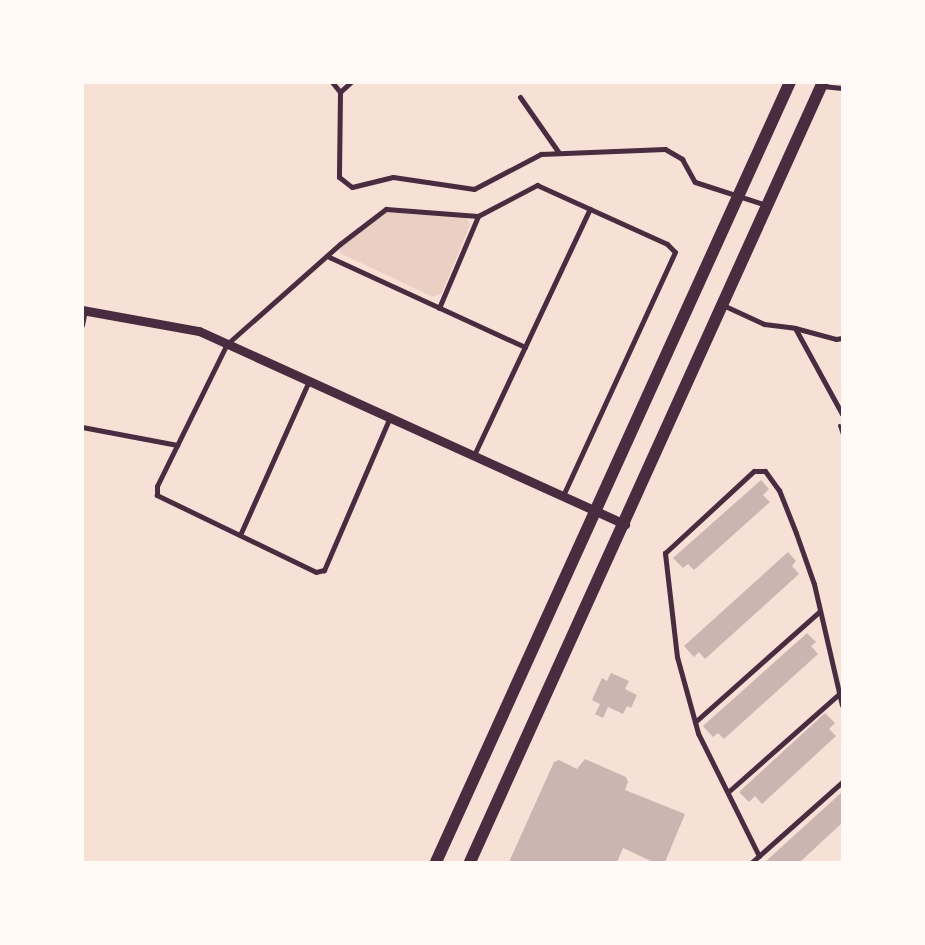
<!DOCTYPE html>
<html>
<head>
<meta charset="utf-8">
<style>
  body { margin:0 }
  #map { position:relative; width:925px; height:945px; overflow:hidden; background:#f7e1d7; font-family:Karla,sans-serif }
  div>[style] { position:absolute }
  .green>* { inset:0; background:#ebcfc5 }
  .building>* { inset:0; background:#ccb4b1 }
  .path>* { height:3px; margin:-1.5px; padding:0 1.5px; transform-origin:1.5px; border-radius:1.5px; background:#4a2c40 }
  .minor>* { height:5px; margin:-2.5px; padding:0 2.5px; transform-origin:2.5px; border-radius:2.5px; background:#4a2c40 }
  .tertiary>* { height:9px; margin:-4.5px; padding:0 4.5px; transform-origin:4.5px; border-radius:4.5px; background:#4a2c40 }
  .primary>* { height:12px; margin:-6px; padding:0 6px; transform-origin:6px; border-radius:6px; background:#4a2c40 }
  span { translate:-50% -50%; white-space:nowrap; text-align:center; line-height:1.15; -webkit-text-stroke:4px #fffaf5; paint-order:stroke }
  .frame { position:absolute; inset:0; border:84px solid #fffaf5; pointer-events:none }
</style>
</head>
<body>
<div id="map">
  <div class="green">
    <div style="clip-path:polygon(386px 212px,466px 217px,470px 225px,442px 293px,433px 297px,340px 253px,340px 247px)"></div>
  </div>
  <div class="building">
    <div style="clip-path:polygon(761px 480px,769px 489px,763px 495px,770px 502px,694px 570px,688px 564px,683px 568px,673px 558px)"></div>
    <div style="clip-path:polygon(788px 552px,796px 561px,792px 566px,799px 574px,705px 659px,699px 652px,694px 657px,684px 646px)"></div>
    <div style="clip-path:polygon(807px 633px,816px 642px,811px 646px,818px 654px,724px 739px,718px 733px,713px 737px,703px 726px)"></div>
    <div style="clip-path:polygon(611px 673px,629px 681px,625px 689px,637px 695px,631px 708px,627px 706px,623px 714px,608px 707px,603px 718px,595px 714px,600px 704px,592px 700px,602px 678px,607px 681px)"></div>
    <div style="clip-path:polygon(825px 713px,835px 723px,829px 729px,836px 736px,762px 804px,755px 796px,749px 802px,739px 792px)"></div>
    <div style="clip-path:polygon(585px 759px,626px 777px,628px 782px,625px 790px,685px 814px,665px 862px,653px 862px,623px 848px,617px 862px,509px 862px,554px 762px,559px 760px,577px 769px)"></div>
    <div style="clip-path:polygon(842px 792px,842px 823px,800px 862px,765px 862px)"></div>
  </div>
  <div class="path">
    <div style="left:839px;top:425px;width:9px;rotate:72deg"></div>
  </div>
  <div class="minor">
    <div style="left:332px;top:82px;width:13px;rotate:51deg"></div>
    <div style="left:351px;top:82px;width:15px;rotate:138deg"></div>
    <div style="left:340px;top:92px;width:85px;rotate:90.7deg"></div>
    <div style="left:339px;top:177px;width:16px;rotate:38deg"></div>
    <div style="left:352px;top:187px;width:42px;rotate:-13.7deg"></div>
    <div style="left:393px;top:177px;width:82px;rotate:8.4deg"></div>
    <div style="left:474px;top:189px;width:76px;rotate:-27.6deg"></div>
    <div style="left:541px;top:154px;width:124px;rotate:-2.3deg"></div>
    <div style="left:665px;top:149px;width:20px;rotate:30deg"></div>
    <div style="left:682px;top:159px;width:26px;rotate:61deg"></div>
    <div style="left:695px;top:182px;width:75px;rotate:17.9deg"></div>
    <div style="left:822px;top:86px;width:20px;rotate:6deg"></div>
    <div style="left:520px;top:97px;width:68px;rotate:55.1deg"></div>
    <div style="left:327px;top:256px;width:218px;rotate:24.7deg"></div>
    <div style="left:725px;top:306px;width:43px;rotate:24.8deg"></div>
    <div style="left:764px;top:324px;width:31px;rotate:7deg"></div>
    <div style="left:795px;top:328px;width:98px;rotate:61.3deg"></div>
    <div style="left:439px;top:308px;width:100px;rotate:-67deg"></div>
    <div style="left:82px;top:325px;width:15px;rotate:-79deg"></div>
    <div style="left:795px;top:328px;width:42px;rotate:15deg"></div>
    <div style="left:836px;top:339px;width:6px;rotate:-9deg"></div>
    <div style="left:390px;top:417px;width:167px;rotate:113.3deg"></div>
    <div style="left:324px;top:570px;width:8px;rotate:166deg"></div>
    <div style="left:316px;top:572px;width:177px;rotate:-154.2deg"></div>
    <div style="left:157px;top:495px;width:9px;rotate:-90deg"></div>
    <div style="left:157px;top:486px;width:158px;rotate:-63.8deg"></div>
    <div style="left:227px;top:344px;width:151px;rotate:-41.5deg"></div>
    <div style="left:340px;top:244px;width:58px;rotate:-37.3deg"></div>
    <div style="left:386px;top:209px;width:92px;rotate:4.4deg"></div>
    <div style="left:478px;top:216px;width:67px;rotate:-27.7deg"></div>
    <div style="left:537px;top:185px;width:143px;rotate:24.4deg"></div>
    <div style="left:667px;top:244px;width:11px;rotate:45deg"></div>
    <div style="left:675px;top:252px;width:268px;rotate:114.7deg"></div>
    <div style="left:82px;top:427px;width:97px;rotate:10.7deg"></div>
    <div style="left:474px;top:455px;width:272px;rotate:-64.8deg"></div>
    <div style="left:240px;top:535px;width:169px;rotate:-65.9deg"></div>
    <div style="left:695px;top:722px;width:167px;rotate:-41.6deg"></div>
    <div style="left:728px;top:792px;width:149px;rotate:-41.5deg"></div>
    <div style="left:759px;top:856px;width:137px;rotate:-116.4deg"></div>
    <div style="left:698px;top:733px;width:79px;rotate:-105.4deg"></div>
    <div style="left:677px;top:657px;width:105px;rotate:-96.6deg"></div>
    <div style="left:665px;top:553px;width:121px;rotate:-42.7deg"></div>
    <div style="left:754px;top:471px;width:11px"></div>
    <div style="left:765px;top:471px;width:24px;rotate:54deg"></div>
    <div style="left:779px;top:490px;width:46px;rotate:68.4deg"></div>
    <div style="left:796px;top:533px;width:54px;rotate:70.6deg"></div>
    <div style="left:814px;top:584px;width:124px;rotate:77deg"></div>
    <div style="left:752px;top:862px;width:120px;rotate:-41.6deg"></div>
  </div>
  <div class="tertiary">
    <div style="left:82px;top:310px;width:119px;rotate:10.2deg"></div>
    <div style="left:199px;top:331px;width:468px;rotate:24.4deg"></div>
  </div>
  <div class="primary">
    <div style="left:436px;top:862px;width:857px;rotate:-65.59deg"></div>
    <div style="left:470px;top:862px;width:856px;rotate:-65.65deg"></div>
  </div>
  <div class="frame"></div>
</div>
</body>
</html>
